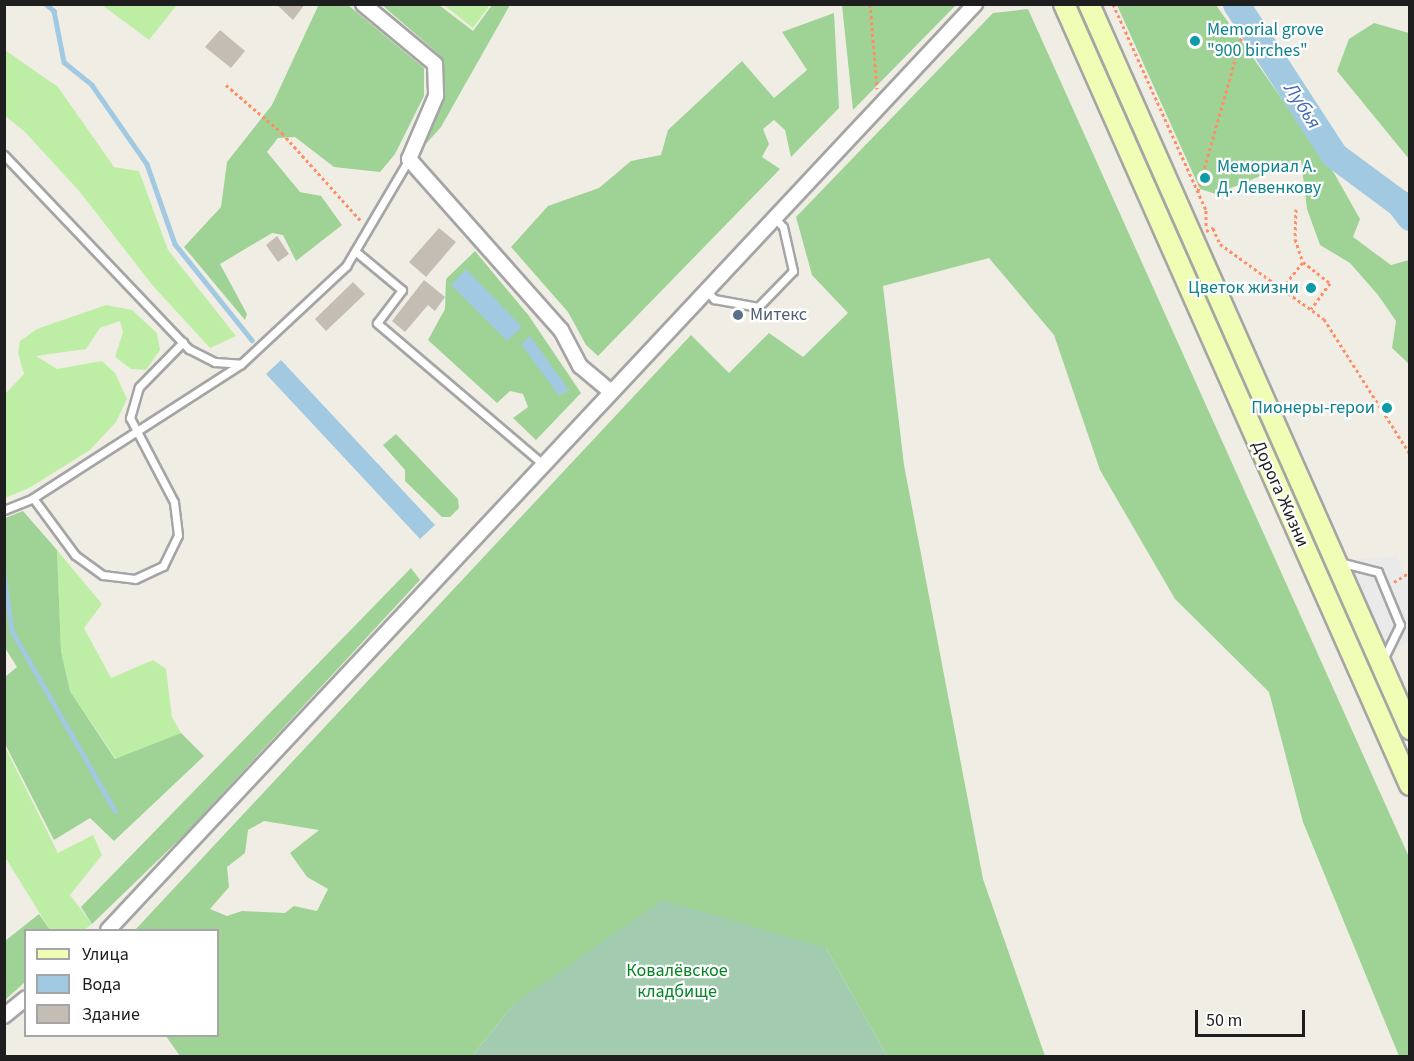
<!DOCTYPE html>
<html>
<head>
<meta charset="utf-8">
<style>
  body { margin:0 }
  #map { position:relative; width:1414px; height:1061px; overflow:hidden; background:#f0eee4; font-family:"Source Sans 3",sans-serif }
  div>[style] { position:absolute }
  .grass>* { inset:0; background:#beeea6 }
  .forest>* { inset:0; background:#9ed395 }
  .cemetery>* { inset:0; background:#a3cbaf }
  .parking>* { inset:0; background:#eaeaea }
  .water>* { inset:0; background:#a1c9e1 }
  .stream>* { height:4.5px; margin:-2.25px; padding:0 2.25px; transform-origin:2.25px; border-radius:2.25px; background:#a1c9e1 }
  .river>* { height:27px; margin:-13.5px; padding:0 13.5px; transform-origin:13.5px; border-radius:13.5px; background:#a1c9e1 }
  .building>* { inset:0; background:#c4bdb3 }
  .path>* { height:3px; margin-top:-1.5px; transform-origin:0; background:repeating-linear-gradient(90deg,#ff8d66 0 3px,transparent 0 6px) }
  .roads { filter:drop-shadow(2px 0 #a5a5a5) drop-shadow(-2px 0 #a5a5a5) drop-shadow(0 2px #a5a5a5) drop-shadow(0 -2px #a5a5a5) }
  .lane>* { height:7px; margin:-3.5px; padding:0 3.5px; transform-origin:3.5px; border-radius:3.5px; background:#fff }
  .street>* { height:14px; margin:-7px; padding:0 7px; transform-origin:7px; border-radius:7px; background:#fff }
  .secondary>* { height:20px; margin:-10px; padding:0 10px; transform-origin:10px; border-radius:10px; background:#effeb4 }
  .dots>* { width:16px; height:16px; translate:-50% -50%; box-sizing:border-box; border:3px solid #fff; border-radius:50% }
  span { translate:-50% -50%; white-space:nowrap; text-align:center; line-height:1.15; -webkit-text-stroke:4.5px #fff; paint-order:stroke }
  .culture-label { font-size:18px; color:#0d838f }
  .left { translate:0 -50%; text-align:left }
  .right { translate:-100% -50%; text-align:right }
  .service-label { font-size:18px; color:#4e5e75 }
  .street-label { font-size:18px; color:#1e1e1e }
  .park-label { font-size:18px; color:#038622 }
  .water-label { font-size:20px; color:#436bb6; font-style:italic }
  .frame { position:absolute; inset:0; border:6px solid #1e1e1e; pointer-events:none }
  .legend { position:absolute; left:24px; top:929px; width:195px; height:108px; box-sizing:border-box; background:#fff; border:2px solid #a5a5a5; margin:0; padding:8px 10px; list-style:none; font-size:18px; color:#1e1e1e }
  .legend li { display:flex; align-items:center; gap:12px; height:30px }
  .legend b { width:30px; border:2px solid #a5a5a5 }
  .scale { position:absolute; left:1195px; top:1010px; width:110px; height:27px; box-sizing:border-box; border:3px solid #1e1e1e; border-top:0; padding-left:8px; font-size:18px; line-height:21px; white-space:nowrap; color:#1e1e1e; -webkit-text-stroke:4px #fff; paint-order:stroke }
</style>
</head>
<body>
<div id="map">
  <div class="grass">
    <div style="clip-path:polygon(102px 5px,177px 5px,149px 40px)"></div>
    <div style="clip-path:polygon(444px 5px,490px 5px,473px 28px)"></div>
    <div style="clip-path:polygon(5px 50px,58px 87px,114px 167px,139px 171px,168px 250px,236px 336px,210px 348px,153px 286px,80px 192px,24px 131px,5px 116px)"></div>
    <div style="clip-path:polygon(106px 305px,132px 310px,157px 333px,160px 350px,146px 370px,131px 369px,115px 357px,123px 332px,120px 321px,100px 328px,86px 349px,36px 356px,57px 369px,102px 361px,115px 373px,127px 399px,116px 422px,90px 450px,29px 488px,5px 498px,5px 394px,24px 374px,18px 353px,20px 341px,37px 329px)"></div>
    <div style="clip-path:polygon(57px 550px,102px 604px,84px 628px,111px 678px,153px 660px,166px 669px,172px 717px,181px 733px,116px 759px,70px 691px,61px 651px)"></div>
    <div style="clip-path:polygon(4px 745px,58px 853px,93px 835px,102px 855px,70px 895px,92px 924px,84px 930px,50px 930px,5px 857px)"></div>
  </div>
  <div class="forest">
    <div style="clip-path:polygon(319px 4px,348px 5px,424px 68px,424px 96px,395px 154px,380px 172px,334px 167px,295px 137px,278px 138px,267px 152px,300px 192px,321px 196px,342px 225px,296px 261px,283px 235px,272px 233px,220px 264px,247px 314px,245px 320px,184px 247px,221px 207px,227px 162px,272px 105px)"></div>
    <div style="clip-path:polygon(382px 5px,439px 5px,473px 31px,492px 5px,510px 5px,441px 127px,424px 146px,444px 101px,442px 57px)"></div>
    <div style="clip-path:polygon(842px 5px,842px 4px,956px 5px,853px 110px)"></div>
    <div style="clip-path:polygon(1117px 5px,1216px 5px,1334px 173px,1360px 219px,1353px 237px,1391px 265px,1409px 260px,1409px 364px,1392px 348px,1396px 321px,1378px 295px,1350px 263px,1320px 245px,1307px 209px,1301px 160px,1216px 194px,1200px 189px)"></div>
    <div style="clip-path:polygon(evenodd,1028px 9px,1409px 857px,1409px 1056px,1399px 1056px,1303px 822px,1269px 692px,1175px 599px,1100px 470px,1054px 335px,989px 258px,883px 286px,904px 465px,983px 879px,1045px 1056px,887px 1056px,826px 948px,514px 1004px,472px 1056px,180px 1056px,166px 1036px,218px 1036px,218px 930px,135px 930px,691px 335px,729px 373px,769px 333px,803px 357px,848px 313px,812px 275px,796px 217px,993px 13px,1028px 9px,264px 821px,319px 830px,290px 853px,307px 877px,328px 889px,317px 911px,294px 906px,285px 913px,242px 911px,227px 916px,210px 909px,229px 887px,227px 867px,245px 853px,248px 830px,264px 821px)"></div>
    <div style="clip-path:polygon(834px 13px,839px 108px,791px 157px,785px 130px,774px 120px,763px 129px,769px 144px,762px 157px,780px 169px,598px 356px,586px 345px,568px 312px,511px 247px,548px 206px,599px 188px,631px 161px,661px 155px,668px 130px,742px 61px,774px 98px,807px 70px,782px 32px)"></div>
    <div style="clip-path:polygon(1374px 23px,1409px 33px,1409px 159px,1337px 71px,1349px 39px)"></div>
    <div style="clip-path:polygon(475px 251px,529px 316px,581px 393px,536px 440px,513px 418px,528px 407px,523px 394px,510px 391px,497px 403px,428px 340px,445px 309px,446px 279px)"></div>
    <div style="clip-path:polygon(396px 434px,458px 499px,459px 508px,450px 517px,442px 517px,405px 481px,405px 470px,383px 445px)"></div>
    <div style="clip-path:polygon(23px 511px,57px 550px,61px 651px,70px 691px,115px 759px,181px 733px,204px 756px,114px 841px,90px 818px,54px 840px,5px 744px,5px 677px,17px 667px,5px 648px,5px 518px)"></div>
    <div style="clip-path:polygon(411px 568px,420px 580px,184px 835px,92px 924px,81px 907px)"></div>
    <div style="clip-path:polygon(39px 914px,50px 930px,26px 930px,25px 982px,5px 1000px,5px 941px)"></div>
  </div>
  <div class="cemetery">
    <div style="clip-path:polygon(662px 900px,826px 948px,887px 1056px,472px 1056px,514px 1004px)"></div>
  </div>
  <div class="parking">
    <div style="clip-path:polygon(1397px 556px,1409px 582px,1409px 640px,1391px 654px,1348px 560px)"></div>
  </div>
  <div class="water">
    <div style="clip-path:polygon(466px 269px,522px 327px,507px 341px,451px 285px)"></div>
    <div style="clip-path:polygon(530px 336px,569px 390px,559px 396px,521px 344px)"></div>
    <div style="clip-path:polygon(281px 360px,435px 525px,420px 539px,266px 374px)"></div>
  </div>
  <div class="stream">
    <div style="left:46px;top:4px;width:11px;rotate:41deg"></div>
    <div style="left:54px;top:11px;width:52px;rotate:78.9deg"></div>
    <div style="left:64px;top:62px;width:36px;rotate:39deg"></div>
    <div style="left:92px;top:85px;width:96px;rotate:55.2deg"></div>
    <div style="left:147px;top:164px;width:85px;rotate:70.7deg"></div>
    <div style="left:175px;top:244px;width:123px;rotate:51.3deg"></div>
    <div style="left:4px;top:573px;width:59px;rotate:82.1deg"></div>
    <div style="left:12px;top:631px;width:207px;rotate:60.1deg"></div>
  </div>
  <div class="river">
    <div style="left:1236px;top:4px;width:180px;rotate:57deg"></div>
    <div style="left:1334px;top:155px;width:81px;rotate:36.4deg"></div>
    <div style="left:1399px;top:203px;width:18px;rotate:52deg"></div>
  </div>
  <div class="building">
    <div style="clip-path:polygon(276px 4px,305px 4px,293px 20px)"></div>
    <div style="clip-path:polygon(220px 30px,245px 51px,231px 68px,205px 47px)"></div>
    <div style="clip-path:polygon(439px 228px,456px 242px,426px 277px,409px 262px)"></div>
    <div style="clip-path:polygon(277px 236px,289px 254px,278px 262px,266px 245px)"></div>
    <div style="clip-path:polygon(424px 280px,445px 297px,435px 311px,428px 305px,405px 332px,392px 321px)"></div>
    <div style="clip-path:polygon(353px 282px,365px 294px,326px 331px,315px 319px)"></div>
  </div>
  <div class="path">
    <div style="left:870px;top:4px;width:85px;rotate:85.3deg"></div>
    <div style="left:1113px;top:4px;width:226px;rotate:65.7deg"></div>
    <div style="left:1206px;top:210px;width:16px;rotate:90deg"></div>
    <div style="left:226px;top:85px;width:74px;rotate:40.6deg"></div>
    <div style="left:282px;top:133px;width:118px;rotate:48.1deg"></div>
    <div style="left:1198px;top:191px;width:162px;rotate:-74.2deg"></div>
    <div style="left:1296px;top:209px;width:30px;rotate:92deg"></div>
    <div style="left:1295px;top:239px;width:24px;rotate:71deg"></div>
    <div style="left:1206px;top:231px;width:8px;rotate:-23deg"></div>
    <div style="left:1213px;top:228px;width:17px;rotate:66deg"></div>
    <div style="left:1220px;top:244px;width:128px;rotate:35.8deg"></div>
    <div style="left:1324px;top:319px;width:160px;rotate:57.5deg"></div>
    <div style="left:1282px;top:288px;width:33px;rotate:-51deg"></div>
    <div style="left:1303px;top:262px;width:34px;rotate:38deg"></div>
    <div style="left:1330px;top:283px;width:32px;rotate:126deg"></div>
    <div style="left:1394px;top:582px;width:19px;rotate:-32deg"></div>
  </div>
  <div class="roads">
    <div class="lane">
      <div style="left:4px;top:155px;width:268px;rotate:46.4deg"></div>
      <div style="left:189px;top:349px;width:29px;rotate:27deg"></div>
      <div style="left:215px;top:362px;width:26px;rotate:4deg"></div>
      <div style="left:355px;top:251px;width:61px;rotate:39.7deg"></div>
      <div style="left:402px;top:290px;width:41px;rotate:127.1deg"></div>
      <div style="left:377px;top:323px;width:219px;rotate:40.4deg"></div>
      <div style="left:707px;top:291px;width:11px;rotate:49deg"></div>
      <div style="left:714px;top:299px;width:45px;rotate:10.3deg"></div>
      <div style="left:758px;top:307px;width:50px;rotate:-45.8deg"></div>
      <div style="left:793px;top:271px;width:45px;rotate:-102.8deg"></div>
      <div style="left:783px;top:227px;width:12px;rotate:-132deg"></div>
      <div style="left:33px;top:498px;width:71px;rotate:53.6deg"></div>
      <div style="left:75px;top:555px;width:34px;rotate:36deg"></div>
      <div style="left:103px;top:575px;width:32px;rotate:7deg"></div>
      <div style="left:135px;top:579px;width:31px;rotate:-25deg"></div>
      <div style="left:163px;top:566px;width:34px;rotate:-64deg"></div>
      <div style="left:178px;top:535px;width:33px;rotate:-97deg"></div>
      <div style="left:174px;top:502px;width:95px;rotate:-117.6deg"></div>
      <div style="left:130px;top:418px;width:32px;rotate:-74deg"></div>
      <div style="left:139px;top:387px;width:63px;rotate:-45.6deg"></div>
      <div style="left:4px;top:510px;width:31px;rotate:-22deg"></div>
      <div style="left:33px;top:498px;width:247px;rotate:-32.8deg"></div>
      <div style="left:241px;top:364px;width:144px;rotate:-43deg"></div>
      <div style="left:346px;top:266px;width:124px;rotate:-59.5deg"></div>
      <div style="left:1339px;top:562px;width:40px;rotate:14.4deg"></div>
      <div style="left:1378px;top:572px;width:57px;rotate:67.5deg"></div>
      <div style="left:1400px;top:625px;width:39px;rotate:116deg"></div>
    </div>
    <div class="street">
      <div style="left:363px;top:4px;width:94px;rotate:39.8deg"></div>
      <div style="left:435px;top:64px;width:32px;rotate:88deg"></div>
      <div style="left:436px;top:96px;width:69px;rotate:113.2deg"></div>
      <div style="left:409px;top:159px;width:229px;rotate:48.4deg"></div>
      <div style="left:561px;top:330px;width:41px;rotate:62.2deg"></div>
      <div style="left:580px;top:366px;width:40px;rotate:40deg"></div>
      <div style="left:108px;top:930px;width:1269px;rotate:-46.88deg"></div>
      <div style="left:4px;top:1016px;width:28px;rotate:-39deg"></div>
    </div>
    <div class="secondary">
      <div style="left:1064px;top:4px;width:854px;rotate:66.11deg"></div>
      <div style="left:1089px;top:4px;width:793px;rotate:66.12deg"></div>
    </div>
  </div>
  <div class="dots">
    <div style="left:1195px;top:41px;background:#0f9aa8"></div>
    <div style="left:1205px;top:178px;background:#0f9aa8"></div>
    <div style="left:1311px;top:288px;background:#0f9aa8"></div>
    <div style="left:738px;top:315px;background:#5c6f8a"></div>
    <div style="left:1387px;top:408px;background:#0f9aa8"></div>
  </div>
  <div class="culture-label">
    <span class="left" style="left:1207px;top:41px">Memorial grove<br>"900 birches"</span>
    <span class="left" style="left:1217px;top:178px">Мемориал А.<br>Д. Левенкову</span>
    <span class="right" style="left:1299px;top:288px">Цветок жизни</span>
    <span class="right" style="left:1375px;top:408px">Пионеры-герои</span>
  </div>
  <div class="service-label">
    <span class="left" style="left:750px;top:315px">Митекс</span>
  </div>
  <div class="street-label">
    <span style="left:1280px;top:494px;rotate:66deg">Дорога Жизни</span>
  </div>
  <div class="park-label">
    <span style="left:677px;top:982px">Ковалёвское<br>кладбище</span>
  </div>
  <div class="water-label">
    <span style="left:1302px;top:106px;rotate:57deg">Лубья</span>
  </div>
  <div class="frame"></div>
  <ul class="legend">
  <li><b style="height:8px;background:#effeb4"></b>Улица</li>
  <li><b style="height:16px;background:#a1c9e1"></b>Вода</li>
  <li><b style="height:16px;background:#c4bdb3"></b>Здание</li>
  </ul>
  <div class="scale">50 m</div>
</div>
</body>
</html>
